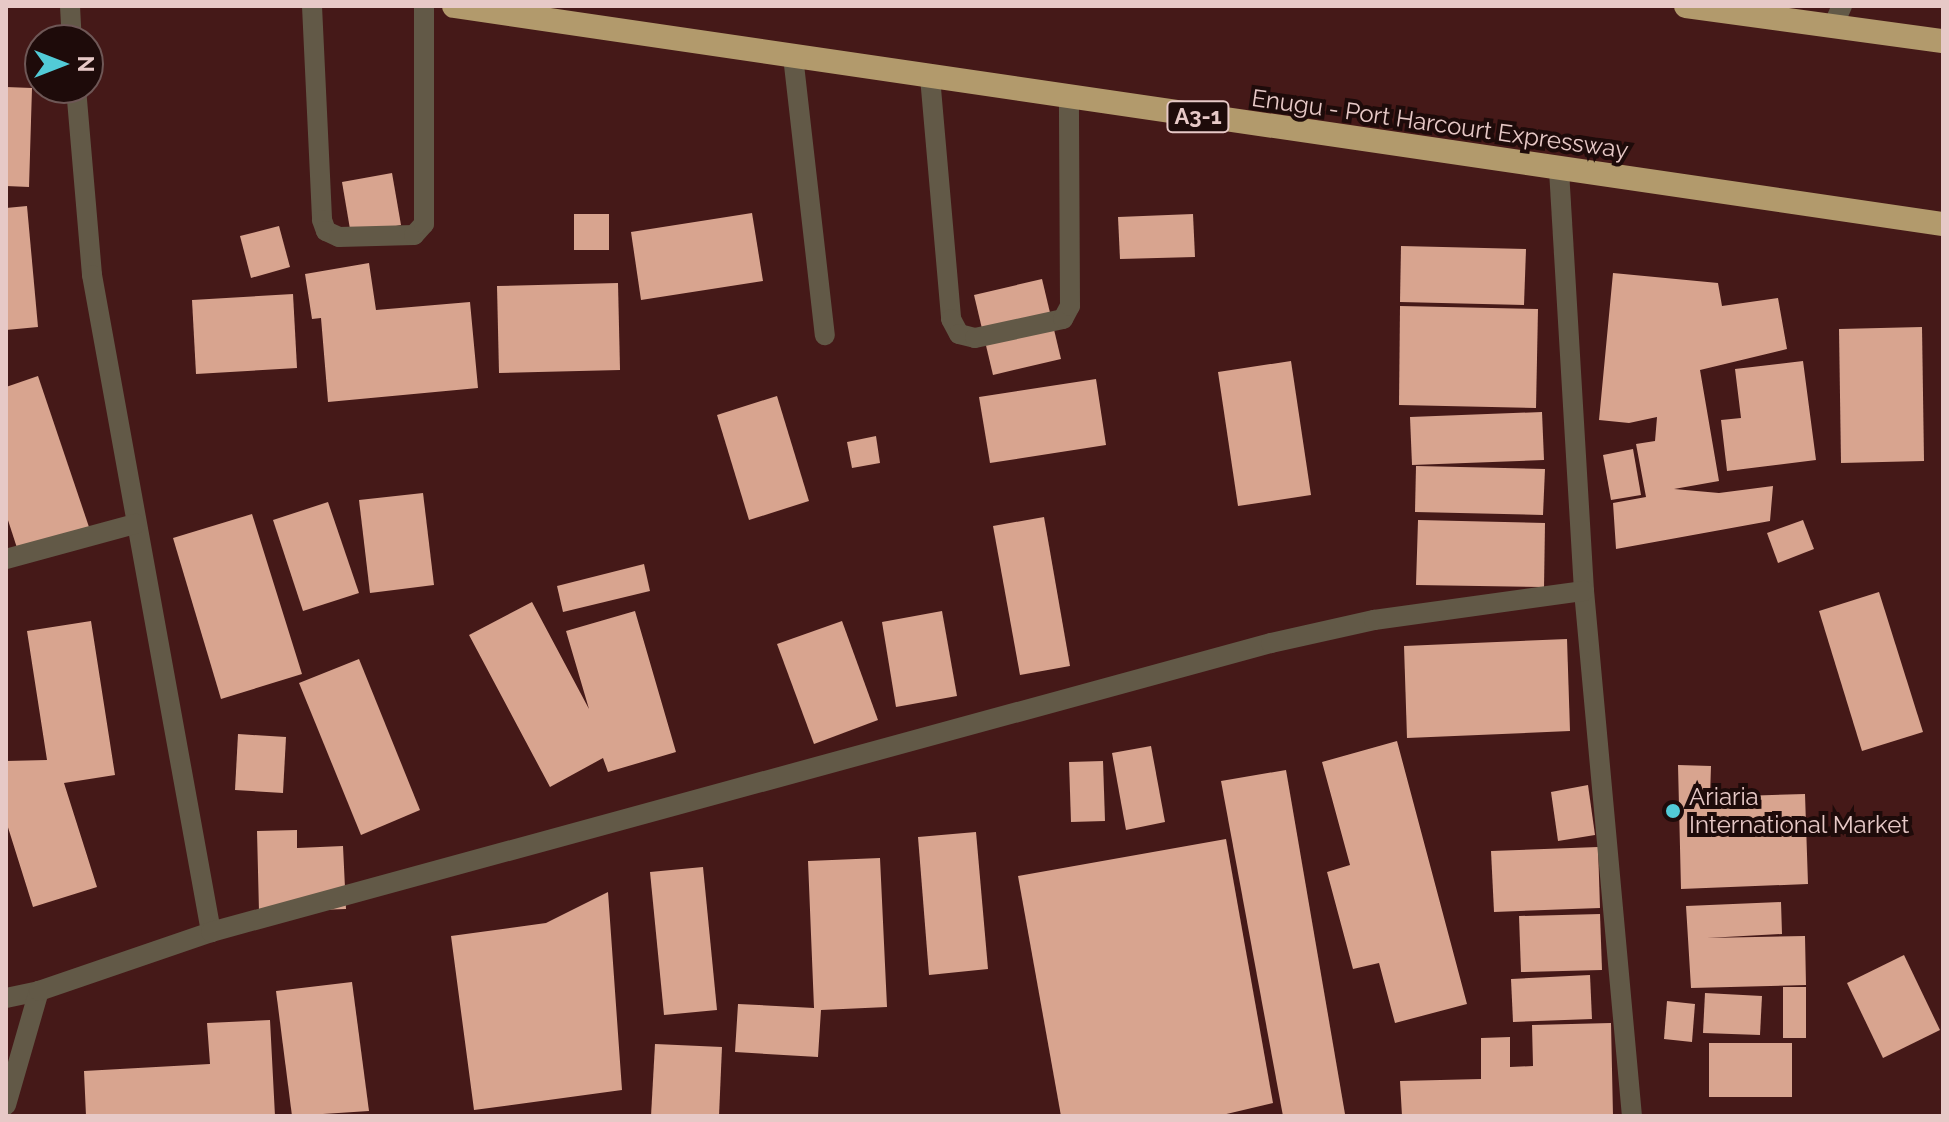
<!DOCTYPE html>
<html>
<head>
<meta charset="utf-8">
<style>
  body { margin:0 }
  #map { position:relative; width:1949px; height:1122px; overflow:hidden; background:#451918; font-family:Raleway,sans-serif }
  div>[style] { position:absolute }
  .building>* { inset:0; background:#d8a48f }
  .minor>* { height:20px; margin:-10px; padding:0 10px; transform-origin:10px; border-radius:10px; background:#625947 }
  .highway>* { height:24px; margin:-12px; padding:0 12px; transform-origin:12px; border-radius:12px; background:#b29a6c }
  .dots>* { width:22px; height:22px; translate:-50% -50%; box-sizing:border-box; border:4px solid #1e0b0a; border-radius:50% }
  span { translate:-50% -50%; white-space:nowrap; text-align:center; line-height:1.15; -webkit-text-stroke:8px #1e0b0a; paint-order:stroke }
  .shield-label span { padding:2px 6px; background:#1e0b0a; border:2px solid; border-radius:6px; -webkit-text-stroke-width:0 }
  .shield-label { font-size:22px; color:#e7c9c7; font-weight:700 }
  .street-label { font-size:24px; color:#e7c9c7 }
  .poi-label { font-size:24px; color:#e7c9c7 }
  .left { translate:0 -50%; text-align:left }
  .frame { position:absolute; inset:0; border:8px solid #e7c9c7; pointer-events:none }
  .north { position:absolute; left:24px; top:24px; width:80px; height:80px; box-sizing:border-box; background:#1e0b0a; border:2px solid #6e5756; border-radius:50%; rotate:90deg; font-size:22px; font-weight:700; line-height:32px; text-align:center; color:#e7c9c7 }
  .north::after { content:''; display:block; margin:auto; width:28px; height:36px; background:#52cbd7; clip-path:polygon(50% 0,100% 100%,50% 72%,0 100%) }
</style>
</head>
<body>
<div id="map">
  <div class="building">
    <div style="clip-path:polygon(6px 87px,32px 88px,29px 187px,6px 186px)"></div>
    <div style="clip-path:polygon(392px 173px,401px 225px,351px 235px,342px 182px)"></div>
    <div style="clip-path:polygon(27px 206px,38px 327px,6px 330px,6px 208px)"></div>
    <div style="clip-path:polygon(752px 213px,763px 281px,641px 300px,631px 232px)"></div>
    <div style="clip-path:polygon(574px 214px,609px 214px,609px 250px,574px 250px)"></div>
    <div style="clip-path:polygon(1193px 214px,1195px 257px,1120px 259px,1118px 217px)"></div>
    <div style="clip-path:polygon(279px 226px,290px 267px,251px 278px,240px 236px)"></div>
    <div style="clip-path:polygon(1401px 246px,1526px 249px,1524px 305px,1400px 302px)"></div>
    <div style="clip-path:polygon(369px 263px,376px 310px,470px 302px,478px 388px,328px 402px,321px 318px,312px 319px,305px 274px)"></div>
    <div style="clip-path:polygon(1613px 273px,1718px 283px,1722px 306px,1778px 298px,1787px 349px,1700px 370px,1719px 481px,1674px 489px,1719px 493px,1773px 486px,1770px 521px,1616px 549px,1613px 503px,1646px 497px,1636px 444px,1655px 441px,1657px 417px,1629px 423px,1599px 420px)"></div>
    <div style="clip-path:polygon(1042px 279px,1061px 359px,993px 375px,974px 295px)"></div>
    <div style="clip-path:polygon(618px 283px,620px 370px,499px 373px,497px 286px)"></div>
    <div style="clip-path:polygon(293px 294px,297px 368px,196px 374px,192px 300px)"></div>
    <div style="clip-path:polygon(1400px 306px,1538px 309px,1536px 408px,1399px 405px)"></div>
    <div style="clip-path:polygon(1922px 327px,1924px 461px,1841px 463px,1839px 329px)"></div>
    <div style="clip-path:polygon(1291px 361px,1311px 495px,1238px 506px,1218px 372px)"></div>
    <div style="clip-path:polygon(1803px 361px,1816px 460px,1727px 471px,1721px 420px,1741px 418px,1735px 369px)"></div>
    <div style="clip-path:polygon(38px 376px,89px 527px,18px 551px,6px 514px,6px 387px)"></div>
    <div style="clip-path:polygon(1096px 379px,1106px 445px,990px 463px,979px 397px)"></div>
    <div style="clip-path:polygon(777px 396px,809px 501px,749px 520px,717px 415px)"></div>
    <div style="clip-path:polygon(1542px 412px,1544px 460px,1412px 465px,1410px 417px)"></div>
    <div style="clip-path:polygon(876px 436px,880px 463px,852px 468px,847px 442px)"></div>
    <div style="clip-path:polygon(1633px 449px,1641px 495px,1611px 500px,1603px 455px)"></div>
    <div style="clip-path:polygon(1416px 466px,1545px 469px,1543px 515px,1415px 512px)"></div>
    <div style="clip-path:polygon(423px 493px,434px 585px,370px 593px,359px 500px)"></div>
    <div style="clip-path:polygon(328px 502px,359px 593px,303px 611px,273px 520px)"></div>
    <div style="clip-path:polygon(252px 514px,302px 674px,221px 699px,173px 538px)"></div>
    <div style="clip-path:polygon(1044px 517px,1070px 666px,1020px 675px,993px 526px)"></div>
    <div style="clip-path:polygon(1418px 520px,1545px 523px,1544px 587px,1416px 585px)"></div>
    <div style="clip-path:polygon(1803px 520px,1814px 549px,1778px 563px,1767px 533px)"></div>
    <div style="clip-path:polygon(644px 564px,650px 591px,563px 612px,557px 586px)"></div>
    <div style="clip-path:polygon(1879px 592px,1923px 732px,1862px 751px,1819px 611px)"></div>
    <div style="clip-path:polygon(532px 602px,589px 709px,566px 631px,635px 611px,676px 752px,608px 772px,603px 758px,550px 787px,469px 635px)"></div>
    <div style="clip-path:polygon(942px 611px,957px 696px,896px 707px,882px 622px)"></div>
    <div style="clip-path:polygon(91px 621px,115px 775px,64px 783px,97px 887px,33px 907px,6px 821px,6px 761px,47px 760px,27px 631px)"></div>
    <div style="clip-path:polygon(842px 621px,878px 720px,814px 744px,777px 644px)"></div>
    <div style="clip-path:polygon(1567px 639px,1570px 731px,1407px 738px,1404px 646px)"></div>
    <div style="clip-path:polygon(359px 659px,420px 810px,361px 835px,299px 683px)"></div>
    <div style="clip-path:polygon(238px 734px,286px 737px,283px 793px,235px 790px)"></div>
    <div style="clip-path:polygon(1397px 741px,1467px 1004px,1395px 1023px,1379px 963px,1353px 969px,1327px 872px,1350px 865px,1322px 762px)"></div>
    <div style="clip-path:polygon(1151px 746px,1165px 822px,1126px 830px,1112px 753px)"></div>
    <div style="clip-path:polygon(1103px 761px,1105px 821px,1071px 822px,1069px 762px)"></div>
    <div style="clip-path:polygon(1678px 765px,1711px 766px,1710px 797px,1805px 794px,1808px 884px,1681px 889px)"></div>
    <div style="clip-path:polygon(1286px 770px,1345px 1114px,1332px 1116px,1283px 1116px,1221px 781px)"></div>
    <div style="clip-path:polygon(1588px 785px,1595px 835px,1558px 841px,1551px 792px)"></div>
    <div style="clip-path:polygon(297px 830px,297px 848px,343px 846px,346px 909px,259px 912px,257px 831px)"></div>
    <div style="clip-path:polygon(976px 832px,988px 969px,929px 975px,918px 837px)"></div>
    <div style="clip-path:polygon(1226px 839px,1273px 1103px,1218px 1116px,1061px 1116px,1018px 876px)"></div>
    <div style="clip-path:polygon(1598px 847px,1600px 908px,1494px 912px,1491px 851px)"></div>
    <div style="clip-path:polygon(880px 858px,887px 1007px,821px 1010px,818px 1057px,735px 1052px,738px 1004px,814px 1008px,808px 861px)"></div>
    <div style="clip-path:polygon(703px 867px,717px 1010px,664px 1015px,650px 872px)"></div>
    <div style="clip-path:polygon(608px 892px,622px 1090px,474px 1110px,451px 936px,546px 923px)"></div>
    <div style="clip-path:polygon(1781px 902px,1782px 934px,1707px 938px,1805px 936px,1806px 985px,1691px 988px,1686px 906px)"></div>
    <div style="clip-path:polygon(1600px 914px,1602px 970px,1521px 972px,1519px 916px)"></div>
    <div style="clip-path:polygon(1904px 955px,1940px 1030px,1883px 1058px,1847px 983px)"></div>
    <div style="clip-path:polygon(1590px 975px,1592px 1019px,1513px 1022px,1511px 979px)"></div>
    <div style="clip-path:polygon(352px 982px,369px 1111px,292px 1116px,276px 991px)"></div>
    <div style="clip-path:polygon(1783px 987px,1806px 987px,1806px 1038px,1783px 1038px)"></div>
    <div style="clip-path:polygon(1705px 993px,1762px 996px,1760px 1035px,1703px 1033px)"></div>
    <div style="clip-path:polygon(1667px 1001px,1695px 1004px,1692px 1042px,1664px 1039px)"></div>
    <div style="clip-path:polygon(270px 1020px,275px 1116px,86px 1116px,84px 1071px,210px 1064px,207px 1023px)"></div>
    <div style="clip-path:polygon(1611px 1023px,1613px 1116px,1402px 1116px,1400px 1081px,1481px 1079px,1481px 1038px,1510px 1037px,1510px 1067px,1533px 1066px,1532px 1025px)"></div>
    <div style="clip-path:polygon(1709px 1043px,1792px 1043px,1792px 1097px,1709px 1097px)"></div>
    <div style="clip-path:polygon(655px 1044px,722px 1047px,719px 1116px,651px 1116px)"></div>
  </div>
  <div class="minor">
    <div style="left:70px;top:6px;width:34px;rotate:87deg"></div>
    <div style="left:312px;top:6px;width:214px;rotate:87.3deg"></div>
    <div style="left:322px;top:220px;width:12px;rotate:70deg"></div>
    <div style="left:326px;top:231px;width:14px;rotate:25deg"></div>
    <div style="left:339px;top:237px;width:75px;rotate:-1.5deg"></div>
    <div style="left:414px;top:235px;width:15px;rotate:-48deg"></div>
    <div style="left:424px;top:224px;width:218px;rotate:-90deg"></div>
    <div style="left:1833px;top:26px;width:22px;rotate:-66deg"></div>
    <div style="left:793px;top:56px;width:281px;rotate:83.5deg"></div>
    <div style="left:930px;top:77px;width:243px;rotate:85deg"></div>
    <div style="left:951px;top:319px;width:17px;rotate:62deg"></div>
    <div style="left:959px;top:334px;width:16px;rotate:14deg"></div>
    <div style="left:975px;top:338px;width:90px;rotate:-12.2deg"></div>
    <div style="left:1063px;top:319px;width:15px;rotate:-62deg"></div>
    <div style="left:1070px;top:306px;width:209px;rotate:-90.3deg"></div>
    <div style="left:76px;top:88px;width:188px;rotate:85.1deg"></div>
    <div style="left:92px;top:275px;width:668px;rotate:79.73deg"></div>
    <div style="left:1559px;top:170px;width:422px;rotate:86.6deg"></div>
    <div style="left:1584px;top:591px;width:527px;rotate:84.78deg"></div>
    <div style="left:6px;top:559px;width:134px;rotate:-15.2deg"></div>
    <div style="left:6px;top:998px;width:34px;rotate:-12deg"></div>
    <div style="left:6px;top:1105px;width:119px;rotate:-73.9deg"></div>
    <div style="left:39px;top:991px;width:182px;rotate:-18.9deg"></div>
    <div style="left:211px;top:932px;width:1099px;rotate:-15.25deg"></div>
    <div style="left:1271px;top:643px;width:106px;rotate:-12.6deg"></div>
    <div style="left:1374px;top:620px;width:212px;rotate:-7.9deg"></div>
  </div>
  <div class="highway">
    <div style="left:454px;top:6px;width:1505px;rotate:8.33deg"></div>
    <div style="left:1686px;top:6px;width:259px;rotate:7.8deg"></div>
  </div>
  <div class="dots">
    <div style="left:1673px;top:811px;background:#52cbd7"></div>
  </div>
  <div class="shield-label">
    <span style="left:1198px;top:117px">A3-1</span>
  </div>
  <div class="street-label">
    <span style="left:1440px;top:124px;rotate:8deg">Enugu - Port Harcourt Expressway</span>
  </div>
  <div class="poi-label">
    <span class="left" style="left:1689px;top:811px">Ariaria<br>International Market</span>
  </div>
  <div class="frame"></div>
  <div class="north">N</div>
</div>
</body>
</html>
